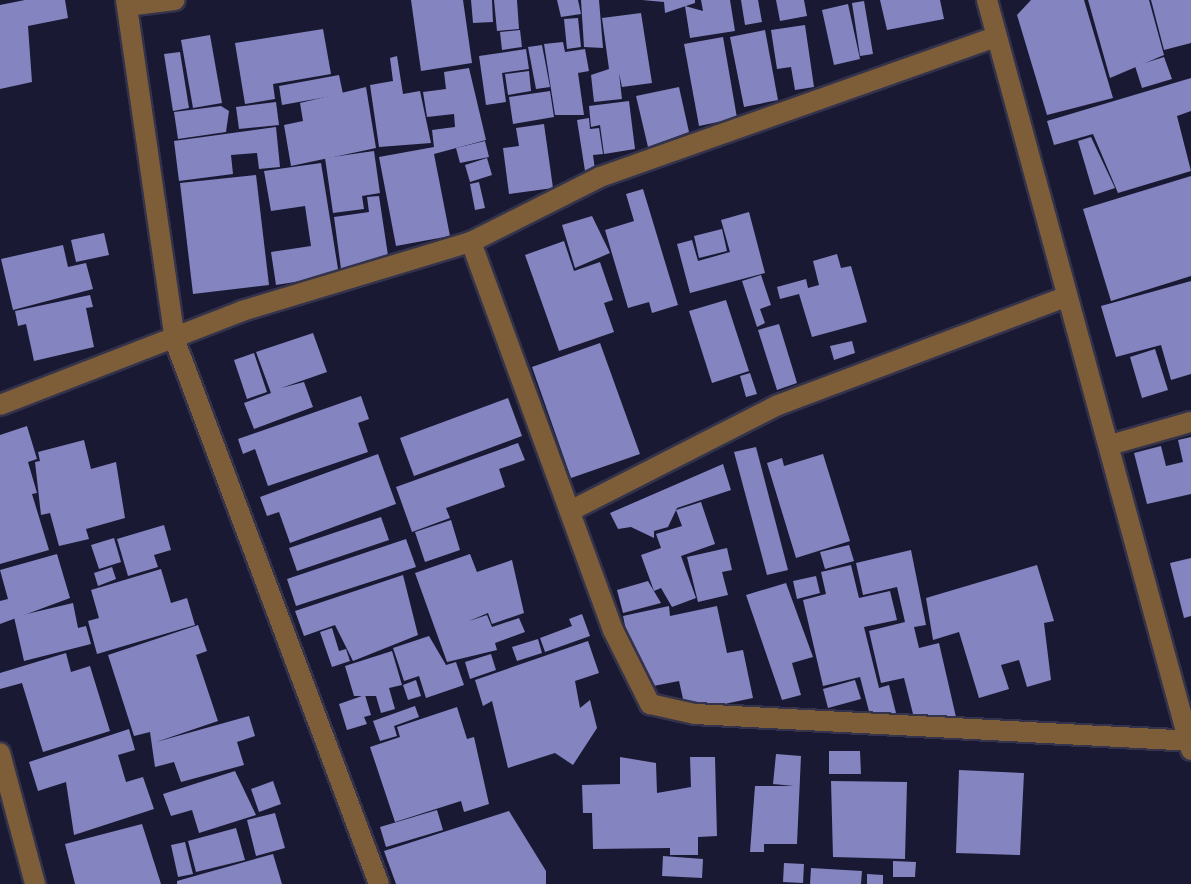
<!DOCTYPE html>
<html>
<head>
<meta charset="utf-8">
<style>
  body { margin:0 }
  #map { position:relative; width:1191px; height:884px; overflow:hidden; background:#1a1933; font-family:"PT Serif",serif }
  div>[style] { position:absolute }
  .building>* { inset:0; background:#8384c0 }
  .roads { filter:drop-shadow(2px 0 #34334b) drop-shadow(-2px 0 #34334b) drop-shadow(0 2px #34334b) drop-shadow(0 -2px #34334b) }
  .street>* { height:20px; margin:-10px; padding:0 10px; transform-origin:10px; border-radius:10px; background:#7e5d39 }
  span { translate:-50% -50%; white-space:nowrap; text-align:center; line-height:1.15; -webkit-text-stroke:8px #060611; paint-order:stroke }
</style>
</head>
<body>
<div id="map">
  <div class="building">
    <div style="clip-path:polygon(25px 0,65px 0,68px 18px,28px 26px,32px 82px,0 89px,0 5px)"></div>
    <div style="clip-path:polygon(411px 0,463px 0,472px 63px,421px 71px)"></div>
    <div style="clip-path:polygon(471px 0,492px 0,493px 22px,473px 23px)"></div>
    <div style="clip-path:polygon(494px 0,517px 0,519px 29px,497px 31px)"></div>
    <div style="clip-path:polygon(557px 0,578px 0,581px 14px,561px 17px)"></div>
    <div style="clip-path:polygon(581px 0,599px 0,603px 48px,584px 47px)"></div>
    <div style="clip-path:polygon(642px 0,695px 0,695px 3px,665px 13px,664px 2px)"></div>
    <div style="clip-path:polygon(701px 0,730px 0,735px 31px,690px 38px,685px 6px,703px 11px)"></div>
    <div style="clip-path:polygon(741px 0,758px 0,762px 22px,745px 25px)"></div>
    <div style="clip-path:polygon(776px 0,804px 0,807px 16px,780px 21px)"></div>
    <div style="clip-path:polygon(880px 0,940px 0,944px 19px,887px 30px)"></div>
    <div style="clip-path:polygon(1031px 0,1084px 0,1113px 98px,1047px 115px,1017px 15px)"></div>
    <div style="clip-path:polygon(1088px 0,1149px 0,1164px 55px,1110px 78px)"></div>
    <div style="clip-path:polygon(1151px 0,1191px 0,1191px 43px,1164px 50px)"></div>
    <div style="clip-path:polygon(864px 1px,873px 54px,860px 56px,852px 3px)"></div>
    <div style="clip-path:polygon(848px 4px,860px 59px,834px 65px,822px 10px)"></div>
    <div style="clip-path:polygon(641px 13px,652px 83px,622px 87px,619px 73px,622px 99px,594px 102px,591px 75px,609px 69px,602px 18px)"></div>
    <div style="clip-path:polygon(578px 18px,581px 47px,567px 49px,564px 19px)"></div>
    <div style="clip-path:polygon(805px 25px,814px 87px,795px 90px,791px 67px,777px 69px,771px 30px)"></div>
    <div style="clip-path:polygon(323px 29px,331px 74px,273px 84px,275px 99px,245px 104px,235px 43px)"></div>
    <div style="clip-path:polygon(520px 30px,522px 47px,502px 50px,500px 32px)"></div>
    <div style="clip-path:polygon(765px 30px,778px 100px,744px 107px,730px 37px)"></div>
    <div style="clip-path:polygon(210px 35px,222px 103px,193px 108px,181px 40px)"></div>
    <div style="clip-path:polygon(723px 37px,737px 118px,699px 126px,684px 44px)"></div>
    <div style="clip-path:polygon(563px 42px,565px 52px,585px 49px,589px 71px,578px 73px,584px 115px,555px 115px,544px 44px)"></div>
    <div style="clip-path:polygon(542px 45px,550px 87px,536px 89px,528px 47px)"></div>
    <div style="clip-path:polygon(526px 49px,529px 69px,502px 73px,506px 102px,486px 105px,479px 56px)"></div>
    <div style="clip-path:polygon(180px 52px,189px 108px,173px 111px,164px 54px)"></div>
    <div style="clip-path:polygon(397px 56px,403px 94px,420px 91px,431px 143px,379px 147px,370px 85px,393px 81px,390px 58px)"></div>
    <div style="clip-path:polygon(1164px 57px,1172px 79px,1142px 88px,1135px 66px)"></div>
    <div style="clip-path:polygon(469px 68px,486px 140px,434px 154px,450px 236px,396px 246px,379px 157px,434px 147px,432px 130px,455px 127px,454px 114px,427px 117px,423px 92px,446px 89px,444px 72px)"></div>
    <div style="clip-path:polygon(529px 71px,531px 91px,508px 95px,505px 74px)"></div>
    <div style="clip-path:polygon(339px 75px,343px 94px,282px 105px,279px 86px)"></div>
    <div style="clip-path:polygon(1191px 78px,1191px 111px,1177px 116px,1191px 171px,1118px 193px,1093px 134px,1054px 145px,1047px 121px)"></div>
    <div style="clip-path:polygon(366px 87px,376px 148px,291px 166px,284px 125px,303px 121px,300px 103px)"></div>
    <div style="clip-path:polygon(679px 87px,689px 132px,648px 147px,636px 96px)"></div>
    <div style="clip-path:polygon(550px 91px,554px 117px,513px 124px,509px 97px)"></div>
    <div style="clip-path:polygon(629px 101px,635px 149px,604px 154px,600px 125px,591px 127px,589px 106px)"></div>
    <div style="clip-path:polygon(276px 102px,279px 125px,239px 129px,236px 107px)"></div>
    <div style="clip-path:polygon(221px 106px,229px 111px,226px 132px,178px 139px,174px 112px)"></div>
    <div style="clip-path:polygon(589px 118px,590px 129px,599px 128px,603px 154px,593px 155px,595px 170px,585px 171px,577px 120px)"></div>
    <div style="clip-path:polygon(544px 124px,553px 188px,509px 194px,503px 148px,519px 146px,516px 128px)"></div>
    <div style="clip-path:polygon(276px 127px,280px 167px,259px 169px,257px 153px,231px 155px,233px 174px,179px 181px,174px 141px)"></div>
    <div style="clip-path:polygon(1091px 137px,1115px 188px,1094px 195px,1078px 141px)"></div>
    <div style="clip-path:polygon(485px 141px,489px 157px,460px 163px,456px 148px)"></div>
    <div style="clip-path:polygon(374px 151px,380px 193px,362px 196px,364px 209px,333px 213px,325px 158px)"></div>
    <div style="clip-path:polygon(487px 158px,492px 175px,470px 182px,465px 165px)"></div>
    <div style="clip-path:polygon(321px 163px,339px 275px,276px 285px,271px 252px,311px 246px,305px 206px,271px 211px,264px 171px)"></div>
    <div style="clip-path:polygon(256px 175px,269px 285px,193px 294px,180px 183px)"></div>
    <div style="clip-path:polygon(1191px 176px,1191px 276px,1111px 301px,1083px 209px)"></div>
    <div style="clip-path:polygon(479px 182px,485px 208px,475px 210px,470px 184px)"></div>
    <div style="clip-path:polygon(643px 189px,678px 305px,652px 313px,649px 302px,628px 308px,605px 230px,634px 221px,626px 194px)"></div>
    <div style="clip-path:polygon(379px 196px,389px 262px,341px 269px,334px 217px,369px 212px,367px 197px)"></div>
    <div style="clip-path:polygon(749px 212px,765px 273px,690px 293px,677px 244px,692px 240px,698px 261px,730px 252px,721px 220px)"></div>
    <div style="clip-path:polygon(592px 216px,610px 253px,575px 268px,562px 225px)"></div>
    <div style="clip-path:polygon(722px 229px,727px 251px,699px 258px,694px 236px)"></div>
    <div style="clip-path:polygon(104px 233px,109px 255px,76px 262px,71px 240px)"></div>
    <div style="clip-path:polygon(564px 241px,574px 271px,600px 262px,613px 300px,604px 303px,614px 332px,559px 351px,525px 255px)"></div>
    <div style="clip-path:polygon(63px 245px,68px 267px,86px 263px,93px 289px,13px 310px,1px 259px)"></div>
    <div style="clip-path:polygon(837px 254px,841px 268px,851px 266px,867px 322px,812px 337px,799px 294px,780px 299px,777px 287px,806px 279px,808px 288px,819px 285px,813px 261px)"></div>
    <div style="clip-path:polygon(761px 275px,771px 305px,760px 309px,765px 323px,757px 327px,742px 281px)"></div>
    <div style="clip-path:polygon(1191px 281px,1191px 374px,1171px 380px,1161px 345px,1116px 357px,1101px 306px)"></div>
    <div style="clip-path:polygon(90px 295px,93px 307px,86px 308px,94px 347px,34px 361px,26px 324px,18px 326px,15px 311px)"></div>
    <div style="clip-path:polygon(726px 300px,749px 371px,712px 383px,689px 311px)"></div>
    <div style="clip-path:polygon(779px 324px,797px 383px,777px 390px,758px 330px)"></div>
    <div style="clip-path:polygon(313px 333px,327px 372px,281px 388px,304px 382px,313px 407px,254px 429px,244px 403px,271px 393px,256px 352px)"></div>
    <div style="clip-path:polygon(852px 341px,855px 353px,834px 360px,830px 346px)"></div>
    <div style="clip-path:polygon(600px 343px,640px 454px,571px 478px,532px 367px)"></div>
    <div style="clip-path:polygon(1155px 349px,1168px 390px,1142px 398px,1130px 357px)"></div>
    <div style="clip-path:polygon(254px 353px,267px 392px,247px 399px,234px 360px)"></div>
    <div style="clip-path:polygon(750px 373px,757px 394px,746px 397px,740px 376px)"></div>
    <div style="clip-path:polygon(361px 396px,369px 419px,358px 423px,368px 452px,268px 486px,255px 449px,243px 454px,238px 439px)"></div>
    <div style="clip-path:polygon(508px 398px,522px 436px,414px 476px,400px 438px)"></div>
    <div style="clip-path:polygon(27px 426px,37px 459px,28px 462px,37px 493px,32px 494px,49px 550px,0 564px,0 435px)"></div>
    <div style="clip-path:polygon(1191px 437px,1191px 494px,1147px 504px,1134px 453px,1161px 446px,1166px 466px,1183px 462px,1178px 440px)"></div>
    <div style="clip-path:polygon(84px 440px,91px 469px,116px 462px,125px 518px,86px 529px,89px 539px,59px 546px,50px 513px,41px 515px,35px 462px,40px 461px,38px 452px)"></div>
    <div style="clip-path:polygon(518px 443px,525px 460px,499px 469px,505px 487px,446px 508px,450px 518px,412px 532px,396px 487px)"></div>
    <div style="clip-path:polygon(756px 447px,788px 570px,767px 575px,734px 452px)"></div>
    <div style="clip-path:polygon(378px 454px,396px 504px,290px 543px,279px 512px,267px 516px,260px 497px)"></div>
    <div style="clip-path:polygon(823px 454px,850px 541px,796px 558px,767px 463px,782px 458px,784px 466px)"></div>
    <div style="clip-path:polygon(723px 464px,731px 490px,677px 508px,668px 527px,654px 531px,654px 538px,631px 527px,618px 529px,610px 513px)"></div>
    <div style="clip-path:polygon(701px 502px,715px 544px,681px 556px,696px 598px,672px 607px,661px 588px,654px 591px,641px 555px,661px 548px,656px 534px,682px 526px,676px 510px)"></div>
    <div style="clip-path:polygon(381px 517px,389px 540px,297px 571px,289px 548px)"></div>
    <div style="clip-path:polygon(451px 520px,460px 550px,425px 562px,415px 532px)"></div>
    <div style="clip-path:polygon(164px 525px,171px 550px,154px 555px,158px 567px,128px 576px,117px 539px)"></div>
    <div style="clip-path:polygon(114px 538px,121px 562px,99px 569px,91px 545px)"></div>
    <div style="clip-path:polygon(406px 539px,416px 567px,296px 606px,287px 579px)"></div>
    <div style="clip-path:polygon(849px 545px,854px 561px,825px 569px,820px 552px)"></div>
    <div style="clip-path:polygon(727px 548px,732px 570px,722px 572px,728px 595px,698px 602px,687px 557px)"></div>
    <div style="clip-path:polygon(911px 550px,926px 625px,914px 627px,919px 648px,939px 643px,956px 717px,916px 726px,904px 678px,881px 683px,869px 631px,905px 622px,897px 587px,863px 595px,856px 563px)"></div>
    <div style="clip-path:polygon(57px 554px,70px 598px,0 624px,0 601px,8px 599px,0 570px)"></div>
    <div style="clip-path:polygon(470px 554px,477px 572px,512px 560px,524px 613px,492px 624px,488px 613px,469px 621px,487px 615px,492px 627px,519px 618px,525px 632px,495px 643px,497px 650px,447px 662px,415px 573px)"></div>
    <div style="clip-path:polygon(1191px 558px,1191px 616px,1184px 618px,1170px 563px)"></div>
    <div style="clip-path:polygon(851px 565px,859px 598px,890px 591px,897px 620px,864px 627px,879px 688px,889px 685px,896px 713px,871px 719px,860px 677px,823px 686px,803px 600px,826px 594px,821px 572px)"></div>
    <div style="clip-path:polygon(1037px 565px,1054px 621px,1044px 623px,1051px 680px,1027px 687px,1019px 660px,1001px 665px,1009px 689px,979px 698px,959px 632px,933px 640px,926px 598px)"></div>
    <div style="clip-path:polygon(112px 567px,116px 579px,98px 586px,94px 573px)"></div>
    <div style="clip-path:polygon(161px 569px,171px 603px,187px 598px,195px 625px,97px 654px,88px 621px,99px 618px,91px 590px)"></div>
    <div style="clip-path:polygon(403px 575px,418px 635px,353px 661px,335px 625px,304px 636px,295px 611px)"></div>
    <div style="clip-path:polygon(816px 576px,820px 593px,797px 599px,793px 581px)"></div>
    <div style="clip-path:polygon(648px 581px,661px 603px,623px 613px,617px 590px)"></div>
    <div style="clip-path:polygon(786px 583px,813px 657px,792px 663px,801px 695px,782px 700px,746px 595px)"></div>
    <div style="clip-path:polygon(73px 603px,78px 628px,86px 626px,91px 644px,24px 661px,14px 617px)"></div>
    <div style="clip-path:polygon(669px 606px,670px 616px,717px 606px,727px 653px,743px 650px,753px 698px,686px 712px,679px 681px,638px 689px,623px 616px)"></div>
    <div style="clip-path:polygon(582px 614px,590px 636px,545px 652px,540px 638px,572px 626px,569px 619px)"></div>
    <div style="clip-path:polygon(198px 625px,207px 651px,196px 655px,218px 721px,156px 742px,249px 716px,255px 736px,237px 742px,244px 765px,181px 782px,174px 762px,155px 767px,150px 732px,134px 736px,108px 655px)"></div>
    <div style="clip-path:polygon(332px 628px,339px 651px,346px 649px,350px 661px,332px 667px,320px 632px)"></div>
    <div style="clip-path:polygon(429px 636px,446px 665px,456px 662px,464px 685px,426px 698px,419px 676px,404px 681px,393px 648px)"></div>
    <div style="clip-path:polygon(538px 639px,542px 653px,517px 661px,512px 647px)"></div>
    <div style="clip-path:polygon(588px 641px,599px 673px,575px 681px,580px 708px,590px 700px,597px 728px,573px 765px,555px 753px,508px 768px,492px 701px,483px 706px,475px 680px)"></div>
    <div style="clip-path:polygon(392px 651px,402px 685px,389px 688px,395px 709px,381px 713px,376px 696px,354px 696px,345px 666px)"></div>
    <div style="clip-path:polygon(66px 653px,71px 672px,90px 666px,110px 731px,43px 752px,22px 683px,0 689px,0 673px)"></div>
    <div style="clip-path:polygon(491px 654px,496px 670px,470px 679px,465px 662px)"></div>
    <div style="clip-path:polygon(416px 680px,421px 696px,408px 700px,403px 685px)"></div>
    <div style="clip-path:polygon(855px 680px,861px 699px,828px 708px,823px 689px)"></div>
    <div style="clip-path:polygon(365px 695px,371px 715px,364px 717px,367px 724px,347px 730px,339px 704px)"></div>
    <div style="clip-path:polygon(415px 706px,419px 717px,394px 726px,397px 736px,380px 741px,373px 721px)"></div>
    <div style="clip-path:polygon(457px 707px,467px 739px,474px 737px,489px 804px,464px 812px,461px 801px,395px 822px,370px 747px,400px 737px,397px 727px)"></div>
    <div style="clip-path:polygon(129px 729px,135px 750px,118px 755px,126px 782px,143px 777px,154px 809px,74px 835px,66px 782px,38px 791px,29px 762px)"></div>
    <div style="clip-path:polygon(829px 751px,860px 751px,861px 774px,829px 774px)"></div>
    <div style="clip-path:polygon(776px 754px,801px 756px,797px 844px,764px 844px,764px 852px,750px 852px,755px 786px,794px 786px,773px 784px)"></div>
    <div style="clip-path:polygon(620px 757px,656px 763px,657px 793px,691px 787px,690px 757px,715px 757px,717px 836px,698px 837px,698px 855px,670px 855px,670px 848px,593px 849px,592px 813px,583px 813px,582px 785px,620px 784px)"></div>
    <div style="clip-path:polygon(959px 770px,1024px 773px,1020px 855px,956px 853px)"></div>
    <div style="clip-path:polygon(235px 771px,256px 815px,199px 833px,192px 810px,171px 816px,163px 794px)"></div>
    <div style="clip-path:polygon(273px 781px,281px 804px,259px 812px,251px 789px)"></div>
    <div style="clip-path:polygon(831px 781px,907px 782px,905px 859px,833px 857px)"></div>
    <div style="clip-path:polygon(437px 810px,443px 830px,386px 847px,380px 827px)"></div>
    <div style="clip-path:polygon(509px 811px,546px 871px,546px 884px,396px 884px,384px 851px)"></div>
    <div style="clip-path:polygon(275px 813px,285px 848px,256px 856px,247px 820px)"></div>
    <div style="clip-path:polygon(142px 824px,161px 884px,75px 884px,65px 844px)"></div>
    <div style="clip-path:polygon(236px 828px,245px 860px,196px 872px,188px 841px)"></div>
    <div style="clip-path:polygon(185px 842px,193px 874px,178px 877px,171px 845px)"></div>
    <div style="clip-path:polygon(273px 854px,282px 884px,177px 884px,177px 881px)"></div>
    <div style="clip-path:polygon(663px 856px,703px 859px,702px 878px,662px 876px)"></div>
    <div style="clip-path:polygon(893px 861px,916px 862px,915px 877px,893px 877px)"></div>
    <div style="clip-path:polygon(784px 863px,804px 864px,803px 883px,783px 882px)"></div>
    <div style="clip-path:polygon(811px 868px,862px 871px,861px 884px,810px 884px)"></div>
    <div style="clip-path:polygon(867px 874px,883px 875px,883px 884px,867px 884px)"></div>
  </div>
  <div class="roads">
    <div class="street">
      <div style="left:126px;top:0;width:345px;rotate:81.8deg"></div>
      <div style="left:175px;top:341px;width:580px;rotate:69.41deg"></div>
      <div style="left:987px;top:0;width:777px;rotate:74.78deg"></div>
      <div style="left:127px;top:6px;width:48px;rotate:-7.1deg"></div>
      <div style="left:471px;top:242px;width:413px;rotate:69.9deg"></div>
      <div style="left:613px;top:630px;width:83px;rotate:63.4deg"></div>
      <div style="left:650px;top:704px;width:46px;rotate:12.5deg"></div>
      <div style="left:695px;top:714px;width:494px;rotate:3.1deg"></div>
      <div style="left:0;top:405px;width:260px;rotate:-21.2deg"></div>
      <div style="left:242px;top:311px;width:239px;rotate:-16.8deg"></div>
      <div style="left:471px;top:242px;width:144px;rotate:-26.7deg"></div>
      <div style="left:600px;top:177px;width:417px;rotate:-19.5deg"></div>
      <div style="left:1110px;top:445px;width:84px;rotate:-15.9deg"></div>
      <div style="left:570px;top:511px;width:233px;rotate:-27deg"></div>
      <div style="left:778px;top:405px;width:308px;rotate:-20.6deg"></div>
      <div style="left:0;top:753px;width:136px;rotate:75deg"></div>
    </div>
  </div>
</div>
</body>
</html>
